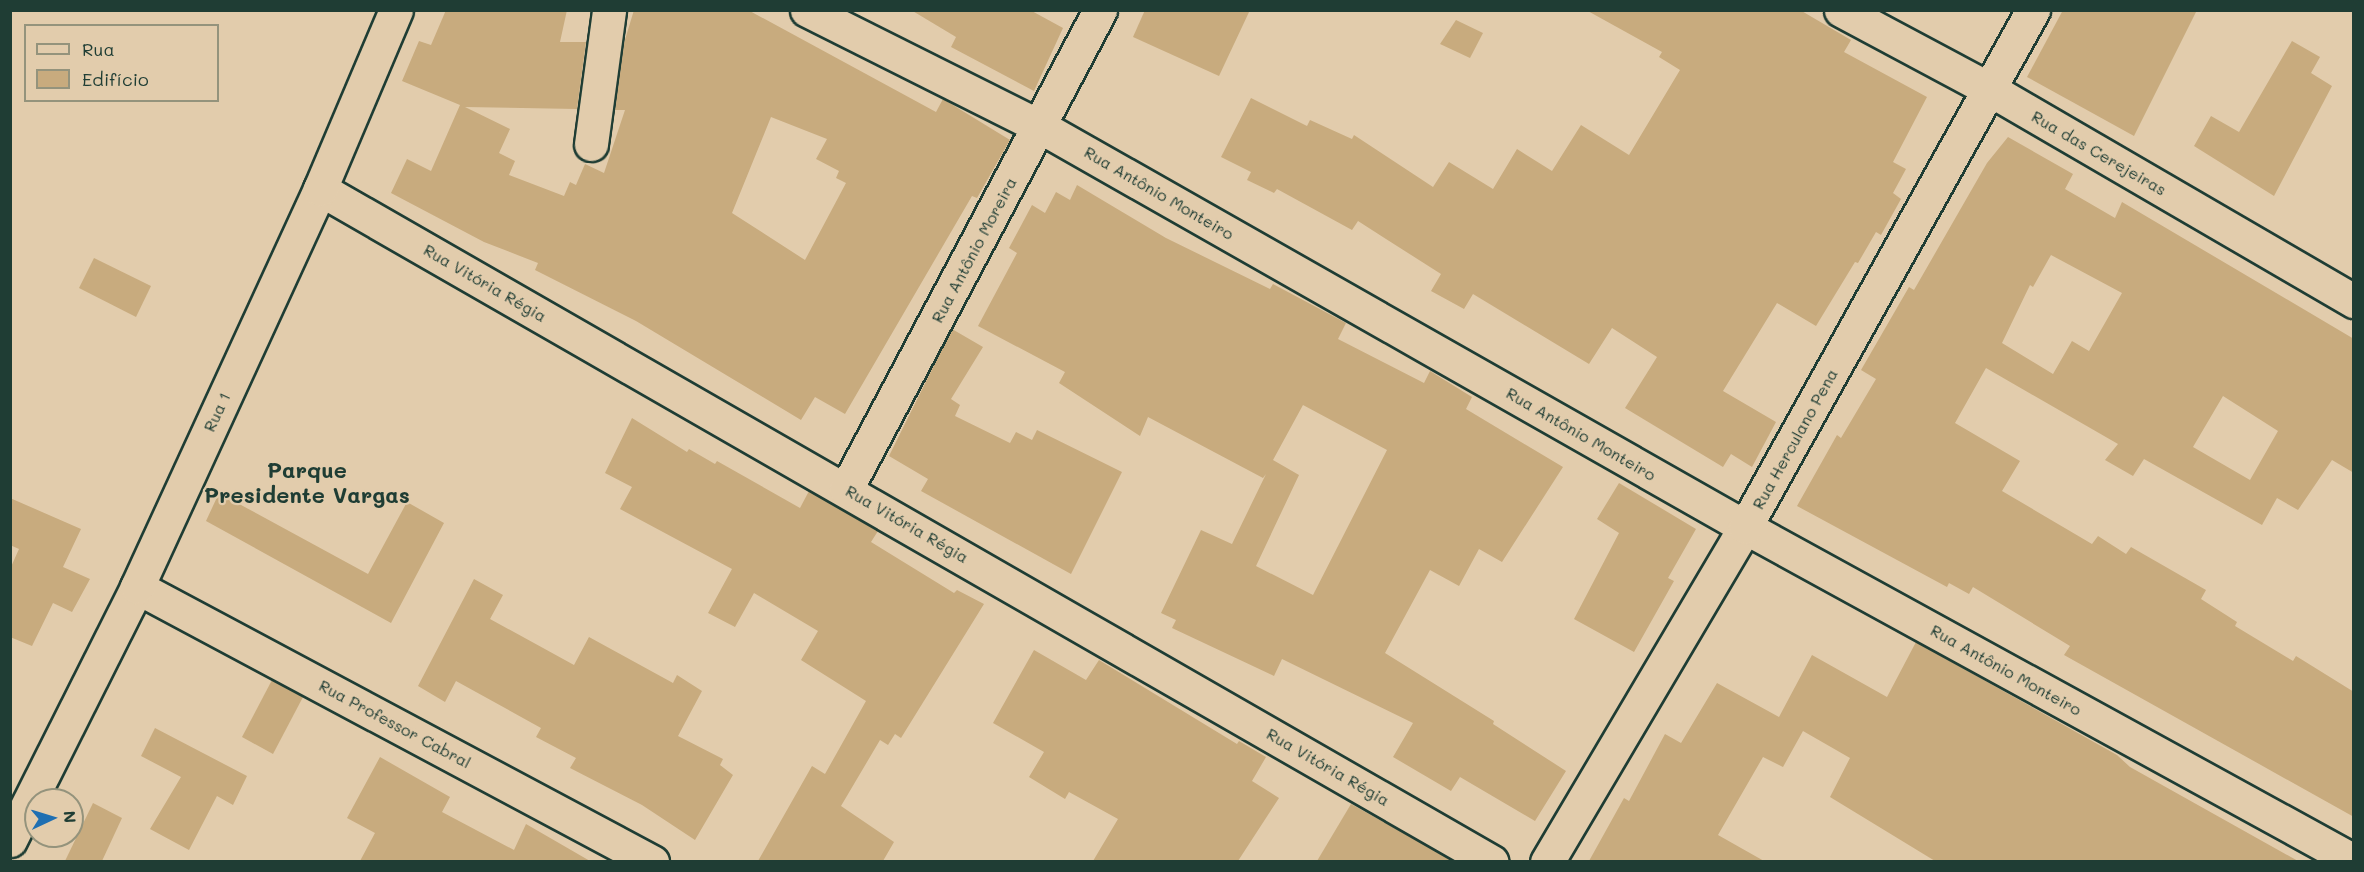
<!DOCTYPE html>
<html>
<head>
<meta charset="utf-8">
<style>
  body { margin:0 }
  #map { position:relative; width:2364px; height:872px; overflow:hidden; background:#e2ccac; font-family:Mali,sans-serif }
  div>[style] { position:absolute }
  .building>* { inset:0; background:#c8ab7e }
  .roads { filter:drop-shadow(2px 0 #1f3d34) drop-shadow(-2px 0 #1f3d34) drop-shadow(0 2px #1f3d34) drop-shadow(0 -2px #1f3d34) }
  .street>* { height:33px; margin:-16.5px; padding:0 16.5px; transform-origin:16.5px; border-radius:16.5px; background:#e2ccac }
  span { translate:-50% -50%; white-space:nowrap; text-align:center; line-height:1.15; -webkit-text-stroke:4.5px #e2ccac; paint-order:stroke }
  .street-label { font-size:16px; color:#1f3d34 }
  .district-label { font-size:22px; color:#1f3d34; font-weight:700 }
  .frame { position:absolute; inset:0; border:12px solid #1f3d34; pointer-events:none }
  .legend { position:absolute; left:24px; top:24px; width:195px; height:78px; box-sizing:border-box; background:#e2ccac; border:2px solid #94937c; margin:0; padding:8px 10px; list-style:none; font-size:18px; color:#1f3d34 }
  .legend li { display:flex; align-items:center; gap:12px; height:30px }
  .legend b { width:30px; border:2px solid #94937c }
  .north { position:absolute; left:24px; top:788px; width:60px; height:60px; box-sizing:border-box; background:#e2ccac; border:2px solid #94937c; border-radius:50%; rotate:86deg; font-size:16px; font-weight:700; line-height:24px; text-align:center; color:#1f3d34 }
  .north::after { content:''; display:block; margin:auto; width:21px; height:27px; background:#1f6fb2; clip-path:polygon(50% 0,100% 100%,50% 72%,0 100%) }
</style>
</head>
<body>
<div id="map">
  <div class="building">
    <div style="clip-path:polygon(evenodd,446px 10px,567px 10px,560px 42px,586px 42px,577px 109px,465px 107px,510px 129px,499px 153px,515px 161px,509px 175px,564px 196px,570px 182px,576px 185px,585px 164px,604px 173px,625px 110px,615px 110px,624px 43px,634px 10px,748px 10px,936px 112px,943px 99px,1010px 140px,977px 198px,972px 196px,845px 414px,815px 397px,801px 420px,636px 321px,535px 270px,538px 263px,484px 242px,391px 193px,407px 159px,431px 171px,460px 105px,402px 81px,419px 41px,431px 45px,446px 10px,771px 117px,827px 139px,816px 159px,839px 171px,836px 178px,846px 183px,805px 260px,732px 213px,771px 117px)"></div>
    <div style="clip-path:polygon(911px 10px,1030px 10px,1063px 28px,1034px 91px,951px 47px,956px 37px)"></div>
    <div style="clip-path:polygon(1145px 10px,1250px 10px,1219px 76px,1133px 37px)"></div>
    <div style="clip-path:polygon(1586px 10px,1800px 10px,1851px 40px,1844px 52px,1927px 97px,1893px 162px,1906px 169px,1893px 193px,1901px 199px,1881px 235px,1876px 232px,1858px 263px,1855px 262px,1816px 326px,1777px 303px,1723px 391px,1776px 422px,1752px 467px,1731px 454px,1723px 467px,1625px 408px,1657px 357px,1612px 328px,1589px 364px,1473px 294px,1464px 309px,1431px 291px,1441px 274px,1386px 239px,1358px 221px,1352px 230px,1277px 189px,1274px 193px,1247px 180px,1251px 172px,1221px 157px,1251px 98px,1307px 126px,1310px 120px,1352px 139px,1354px 135px,1433px 187px,1449px 162px,1493px 189px,1517px 149px,1552px 171px,1581px 125px,1629px 155px,1680px 70px,1659px 57px,1662px 52px)"></div>
    <div style="clip-path:polygon(2063px 10px,2197px 10px,2134px 136px,2027px 77px)"></div>
    <div style="clip-path:polygon(1456px 20px,1483px 33px,1470px 58px,1440px 44px)"></div>
    <div style="clip-path:polygon(2292px 41px,2320px 57px,2311px 73px,2332px 86px,2274px 196px,2194px 146px,2211px 116px,2239px 132px)"></div>
    <div style="clip-path:polygon(evenodd,2008px 137px,2073px 174px,2065px 189px,2115px 218px,2122px 202px,2354px 339px,2354px 473px,2332px 460px,2298px 510px,2277px 498px,2262px 525px,2144px 459px,2133px 476px,2105px 460px,2118px 444px,1986px 368px,1955px 423px,2020px 461px,2002px 491px,2092px 544px,2098px 536px,2126px 554px,2131px 547px,2206px 590px,2201px 599px,2237px 622px,2235px 626px,2293px 661px,2296px 656px,2354px 692px,2354px 817px,2064px 655px,2070px 646px,1973px 587px,1969px 594px,1949px 583px,1947px 587px,1797px 506px,1837px 435px,1841px 438px,1876px 379px,1861px 370px,1909px 287px,1914px 290px,1987px 163px,2008px 137px,2051px 255px,2122px 293px,2089px 351px,2072px 341px,2053px 374px,2002px 343px,2030px 285px,2033px 287px,2051px 255px,2008px 137px,2223px 396px,2278px 431px,2250px 480px,2193px 447px,2223px 396px)"></div>
    <div style="clip-path:polygon(evenodd,1077px 185px,1166px 238px,1270px 289px,1273px 284px,1346px 323px,1338px 339px,1424px 383px,1430px 371px,1472px 397px,1466px 409px,1563px 467px,1502px 562px,1479px 549px,1459px 586px,1430px 570px,1385px 653px,1494px 721px,1493px 724px,1566px 771px,1535px 821px,1460px 777px,1451px 791px,1393px 757px,1413px 723px,1282px 659px,1274px 676px,1172px 628px,1176px 620px,1161px 613px,1201px 530px,1232px 544px,1266px 474px,1263px 478px,1148px 417px,1140px 436px,1059px 383px,1065px 372px,978px 326px,1017px 253px,1009px 248px,1032px 205px,1045px 213px,1056px 192px,1070px 200px,1077px 185px,1303px 405px,1387px 450px,1313px 595px,1256px 566px,1299px 475px,1273px 460px,1303px 405px)"></div>
    <div style="clip-path:polygon(94px 258px,151px 286px,136px 317px,79px 288px)"></div>
    <div style="clip-path:polygon(952px 329px,983px 347px,951px 399px,960px 405px,955px 416px,1010px 443px,1016px 432px,1032px 440px,1037px 430px,1122px 472px,1071px 574px,921px 491px,928px 479px,889px 456px)"></div>
    <div style="clip-path:polygon(632px 418px,687px 452px,689px 449px,715px 464px,717px 461px,800px 508px,809px 491px,878px 531px,871px 542px,954px 593px,957px 590px,984px 604px,901px 738px,895px 734px,888px 745px,880px 740px,841px 806px,894px 842px,883px 861px,758px 861px,812px 766px,825px 774px,866px 701px,801px 660px,818px 631px,754px 593px,735px 627px,708px 613px,732px 569px,620px 509px,632px 487px,605px 473px)"></div>
    <div style="clip-path:polygon(1619px 483px,1696px 529px,1668px 578px,1674px 581px,1634px 652px,1574px 619px,1619px 533px,1597px 519px)"></div>
    <div style="clip-path:polygon(219px 493px,368px 574px,407px 502px,444px 523px,391px 623px,206px 521px)"></div>
    <div style="clip-path:polygon(10px 498px,81px 529px,63px 567px,90px 579px,72px 612px,53px 603px,32px 646px,10px 637px,10px 569px,19px 549px,10px 545px)"></div>
    <div style="clip-path:polygon(474px 579px,503px 595px,490px 619px,574px 665px,589px 637px,673px 683px,677px 675px,702px 691px,678px 736px,723px 759px,720px 765px,733px 775px,695px 840px,642px 805px,570px 768px,576px 758px,536px 737px,541px 728px,456px 681px,445px 702px,418px 686px)"></div>
    <div style="clip-path:polygon(1916px 642px,2117px 755px,2130px 767px,2298px 861px,1935px 861px,1830px 797px,1850px 758px,1803px 731px,1783px 767px,1763px 757px,1718px 835px,1764px 861px,1589px 861px,1624px 798px,1629px 801px,1665px 734px,1681px 743px,1717px 683px,1779px 717px,1812px 655px,1887px 697px)"></div>
    <div style="clip-path:polygon(1034px 650px,1086px 680px,1099px 660px,1237px 744px,1239px 741px,1266px 757px,1252px 781px,1279px 798px,1238px 861px,1093px 861px,1118px 819px,1069px 792px,1065px 799px,1029px 777px,1044px 752px,993px 723px)"></div>
    <div style="clip-path:polygon(272px 680px,303px 697px,273px 754px,242px 737px)"></div>
    <div style="clip-path:polygon(155px 728px,247px 776px,233px 805px,217px 796px,189px 850px,150px 829px,181px 777px,141px 756px)"></div>
    <div style="clip-path:polygon(380px 757px,450px 797px,442px 812px,514px 850px,526px 824px,590px 861px,360px 861px,375px 833px,347px 818px)"></div>
    <div style="clip-path:polygon(93px 803px,122px 818px,102px 861px,65px 861px)"></div>
    <div style="clip-path:polygon(1351px 804px,1434px 850px,1453px 861px,1317px 861px)"></div>
  </div>
  <div class="roads">
    <div class="street">
      <div style="left:807px;top:10px;width:262px;rotate:26.6deg"></div>
      <div style="left:1041px;top:127px;width:810px;rotate:29.6deg"></div>
      <div style="left:1745px;top:527px;width:695px;rotate:28.74deg"></div>
      <div style="left:1841px;top:10px;width:170px;rotate:28.1deg"></div>
      <div style="left:1991px;top:90px;width:420px;rotate:30.2deg"></div>
      <div style="left:591px;top:144px;width:135px;rotate:-82.3deg"></div>
      <div style="left:320px;top:189px;width:1351px;rotate:29.87deg"></div>
      <div style="left:846px;top:489px;width:542px;rotate:-62.06deg"></div>
      <div style="left:137px;top:587px;width:584px;rotate:28.1deg"></div>
      <div style="left:10px;top:840px;width:283px;rotate:-63.3deg"></div>
      <div style="left:137px;top:587px;width:438px;rotate:-65.3deg"></div>
      <div style="left:320px;top:189px;width:194px;rotate:-67deg"></div>
      <div style="left:1547px;top:862px;width:389px;rotate:-59.4deg"></div>
      <div style="left:1745px;top:527px;width:592px;rotate:-60.88deg"></div>
    </div>
  </div>
  <div class="street-label">
    <span style="left:2099px;top:153px;rotate:30deg">Rua das Cerejeiras</span>
    <span style="left:1159px;top:193px;rotate:30deg">Rua Antônio Monteiro</span>
    <span style="left:974px;top:250px;rotate:-62deg">Rua Antônio Moreira</span>
    <span style="left:485px;top:283px;rotate:30deg">Rua Vitória Régia</span>
    <span style="left:217px;top:412px;rotate:-65deg">Rua 1</span>
    <span style="left:1581px;top:434px;rotate:30deg">Rua Antônio Monteiro</span>
    <span style="left:1795px;top:439px;rotate:-61deg">Rua Herculano Pena</span>
    <span style="left:907px;top:524px;rotate:30deg">Rua Vitória Régia</span>
    <span style="left:2006px;top:670px;rotate:29deg">Rua Antônio Monteiro</span>
    <span style="left:395px;top:724px;rotate:28deg">Rua Professor Cabral</span>
    <span style="left:1328px;top:767px;rotate:30deg">Rua Vitória Régia</span>
  </div>
  <div class="district-label">
    <span style="left:307px;top:482px">Parque<br>Presidente Vargas</span>
  </div>
  <div class="frame"></div>
  <ul class="legend">
  <li><b style="height:8px;background:#e2ccac"></b>Rua</li>
  <li><b style="height:16px;background:#c8ab7e"></b>Edifício</li>
  </ul>
  <div class="north">N</div>
</div>
</body>
</html>
